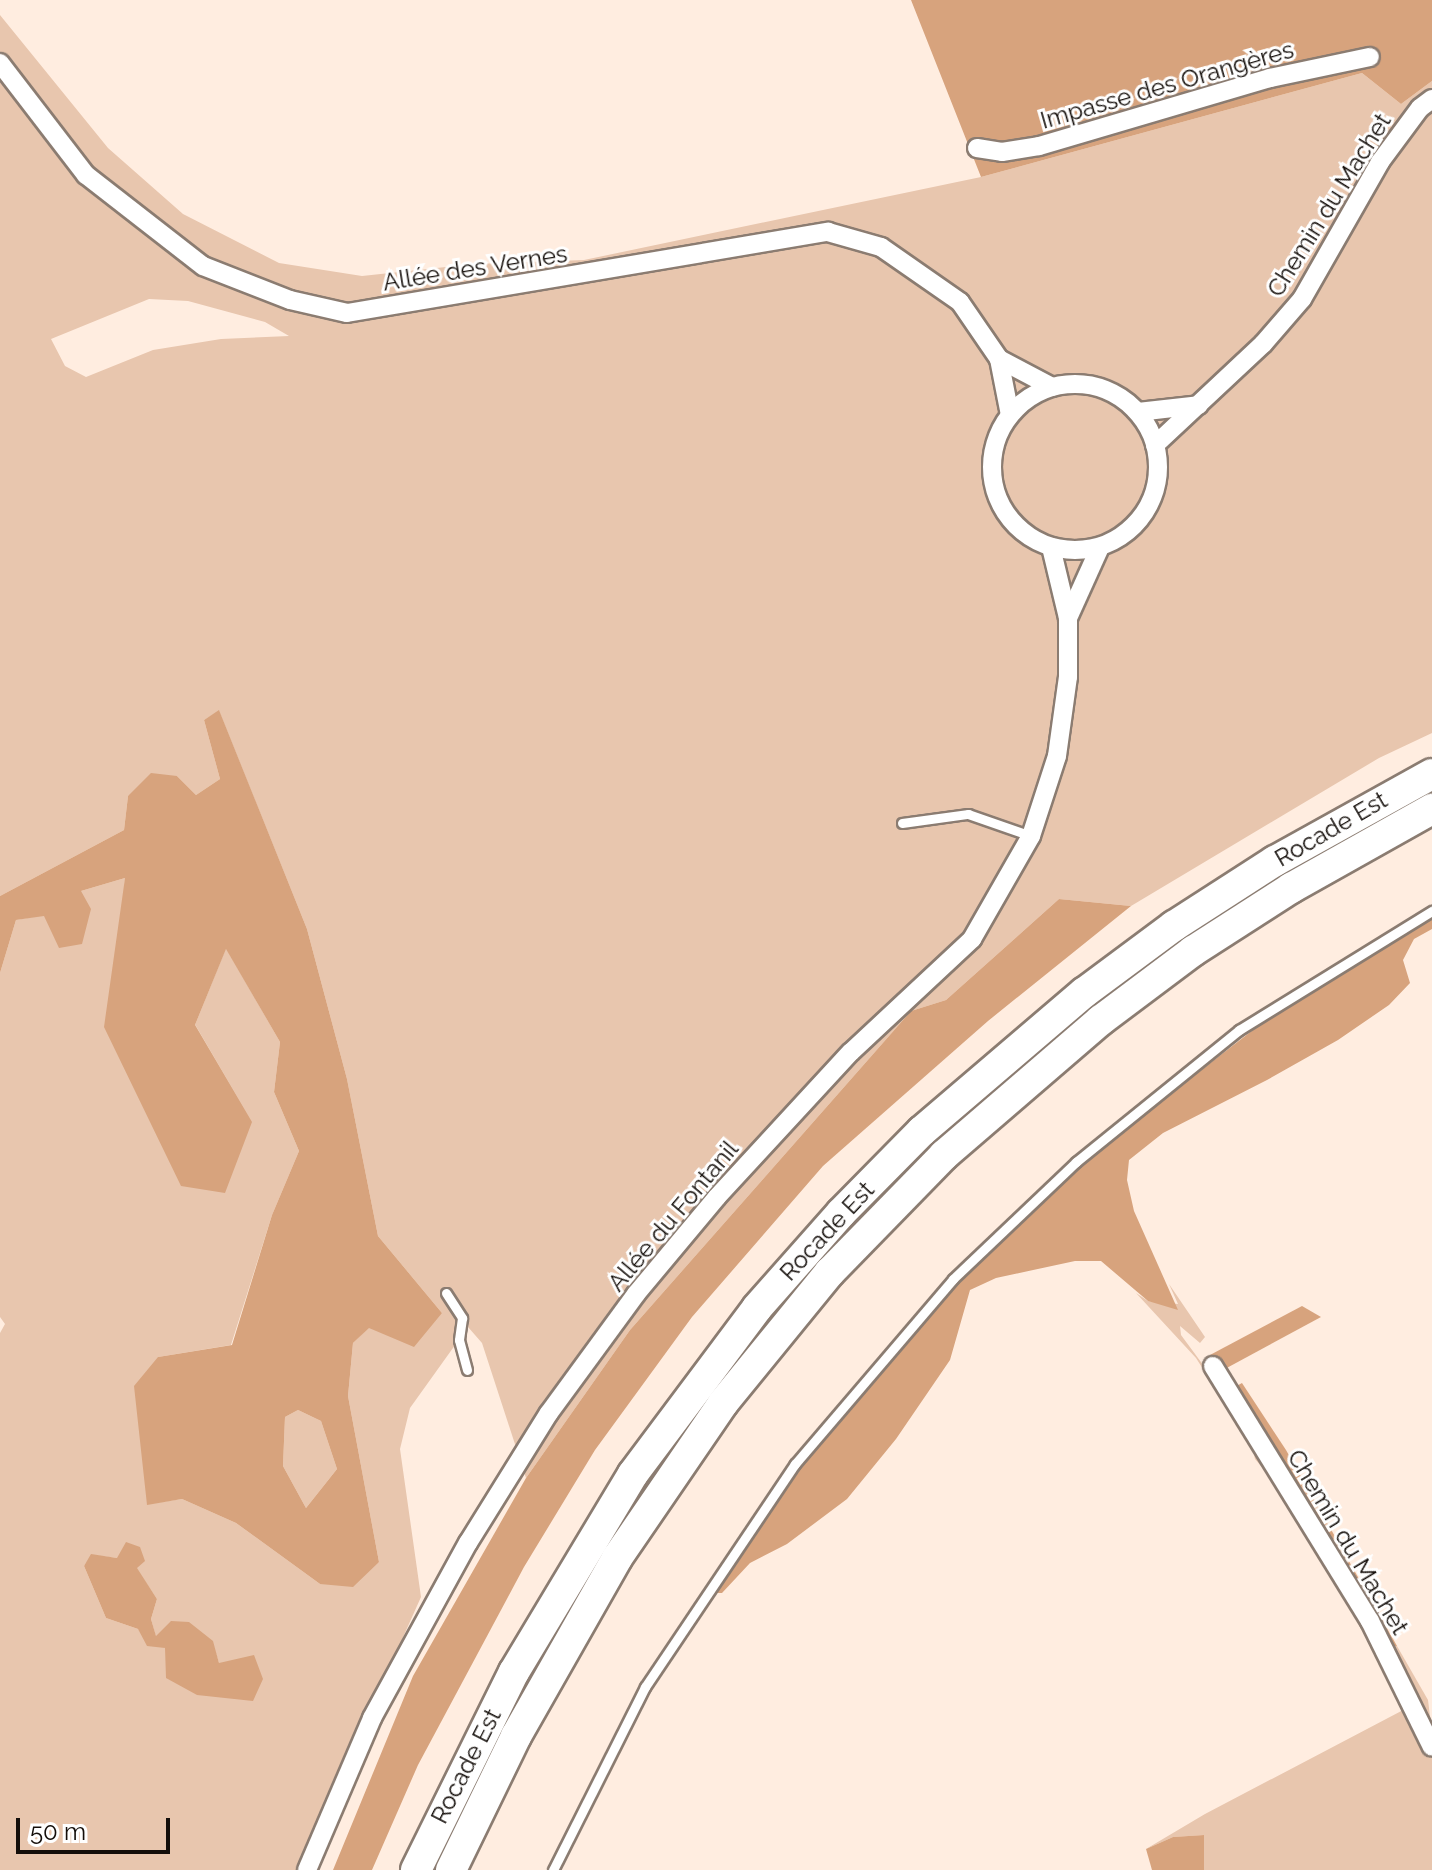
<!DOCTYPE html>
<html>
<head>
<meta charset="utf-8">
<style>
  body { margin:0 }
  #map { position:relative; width:1432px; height:1870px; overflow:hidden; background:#ffede0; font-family:Raleway,sans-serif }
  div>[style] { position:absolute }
  .green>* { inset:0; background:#e8c6ae }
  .forest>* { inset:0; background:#d7a37d }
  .roads { filter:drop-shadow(2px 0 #8b7c71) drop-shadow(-2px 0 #8b7c71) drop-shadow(0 2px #8b7c71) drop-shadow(0 -2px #8b7c71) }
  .service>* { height:9px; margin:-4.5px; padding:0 4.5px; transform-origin:4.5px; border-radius:4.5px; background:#fff }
  .minor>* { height:18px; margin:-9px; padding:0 9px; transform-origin:9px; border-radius:9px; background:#fff }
  .minor>.ring { margin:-9px; padding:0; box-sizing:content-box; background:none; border:18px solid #fff; border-radius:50% }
  .trunk>* { height:30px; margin:-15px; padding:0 15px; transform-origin:15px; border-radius:15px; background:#fff }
  span { translate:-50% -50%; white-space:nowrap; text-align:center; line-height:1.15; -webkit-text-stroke:6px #fff; paint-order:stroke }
  .street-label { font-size:24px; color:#140e0a }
  .scale { position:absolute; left:16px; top:1818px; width:154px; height:36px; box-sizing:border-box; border:4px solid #140e0a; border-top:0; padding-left:10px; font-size:24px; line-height:28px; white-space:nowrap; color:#140e0a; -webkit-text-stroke:6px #fff; paint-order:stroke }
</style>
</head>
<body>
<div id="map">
  <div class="green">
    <div style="clip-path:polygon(evenodd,0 15px,108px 148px,183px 214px,279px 263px,362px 276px,474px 264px,584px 260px,981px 177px,1362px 73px,1401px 104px,1432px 81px,1432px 733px,1379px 758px,1131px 906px,1059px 899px,946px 1000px,911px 1011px,630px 1330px,526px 1478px,482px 1343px,468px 1327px,410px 1408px,400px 1449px,421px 1597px,299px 1870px,0 1870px,0 1333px,5px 1324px,0 1317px,0 973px,16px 920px,44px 915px,81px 891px,125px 878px,124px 903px,252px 1122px,195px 1025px,226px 948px,280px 1042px,274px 1092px,299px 1151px,272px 1215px,231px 1345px,158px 1357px,147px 1504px,182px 1499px,236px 1523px,320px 1584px,379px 1562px,348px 1396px,353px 1343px,368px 1328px,442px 1313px,378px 1236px,347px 1079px,307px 929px,219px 711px,204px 720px,220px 779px,196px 795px,177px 776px,128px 796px,124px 830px,0 896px,0 15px,149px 299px,188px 301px,265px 322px,289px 336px,221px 339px,153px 350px,86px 377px,65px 366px,51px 339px,149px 299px,0 15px,92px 1555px,117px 1558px,136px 1568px,157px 1599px,151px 1619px,156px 1637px,212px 1641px,219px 1663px,165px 1648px,138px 1629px,106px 1618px,84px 1566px,92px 1555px)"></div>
    <div style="clip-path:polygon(1169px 1284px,1205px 1337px,1200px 1343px,1180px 1326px,1181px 1335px,1212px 1377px,1368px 1631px,1432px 1753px,1432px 1870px,1204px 1870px,1204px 1835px,1173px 1837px,1146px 1849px,1205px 1814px,1407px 1708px,1356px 1615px,1272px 1479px,1255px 1459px,1252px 1446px,1196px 1358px,1136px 1293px,1148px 1301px,1178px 1304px)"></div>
    <div style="clip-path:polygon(298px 1410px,321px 1421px,337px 1469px,306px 1508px,283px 1466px,285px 1417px)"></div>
    <div style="clip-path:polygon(1388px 1646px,1397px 1646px,1428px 1700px,1432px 1733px)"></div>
  </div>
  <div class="forest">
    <div style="clip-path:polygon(911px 0,1432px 0,1432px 81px,1401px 104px,1362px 73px,981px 177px)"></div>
    <div style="clip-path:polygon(evenodd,219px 710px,307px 929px,347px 1079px,378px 1236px,442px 1313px,414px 1347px,369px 1328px,353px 1343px,348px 1396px,379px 1562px,353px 1587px,320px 1584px,236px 1523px,182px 1499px,147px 1505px,134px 1386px,158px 1357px,232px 1345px,272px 1215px,299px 1151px,274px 1092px,280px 1042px,226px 949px,195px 1025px,252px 1122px,225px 1193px,181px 1186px,104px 1027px,125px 878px,81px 891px,91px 909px,82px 944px,59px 948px,44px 916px,16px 920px,0 973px,0 896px,124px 830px,128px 796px,151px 773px,177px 776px,196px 795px,220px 779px,204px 720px,219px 710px,298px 1410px,321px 1421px,337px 1469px,306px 1508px,283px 1466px,285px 1417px,298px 1410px)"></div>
    <div style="clip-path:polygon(1059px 899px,1131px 906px,988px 1021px,823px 1166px,692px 1317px,595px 1450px,524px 1567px,418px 1765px,372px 1870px,333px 1870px,413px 1676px,526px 1478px,630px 1330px,911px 1011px,946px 1000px)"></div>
    <div style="clip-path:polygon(1432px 915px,1432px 929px,1414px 939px,1403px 960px,1410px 983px,1389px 1005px,1338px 1040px,1267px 1080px,1163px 1133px,1129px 1160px,1127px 1180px,1134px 1211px,1178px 1310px,1148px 1301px,1101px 1261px,1075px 1261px,996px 1278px,970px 1290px,950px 1360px,896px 1439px,847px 1499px,787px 1544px,750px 1563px,722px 1593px,716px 1593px,798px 1469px,856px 1397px,946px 1295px,1080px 1164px,1262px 1023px)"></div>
    <div style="clip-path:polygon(1302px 1306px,1321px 1317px,1223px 1370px,1210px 1355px)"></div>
    <div style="clip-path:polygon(1242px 1383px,1286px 1450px,1397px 1646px,1388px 1646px,1233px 1388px)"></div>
    <div style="clip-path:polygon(126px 1542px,140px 1547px,145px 1561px,137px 1568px,157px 1599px,151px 1619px,156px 1636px,171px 1621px,189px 1622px,213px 1641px,219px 1663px,254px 1655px,263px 1679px,253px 1701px,197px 1695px,166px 1678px,165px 1648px,147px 1646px,138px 1629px,106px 1618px,84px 1566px,91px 1554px,117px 1558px)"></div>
    <div style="clip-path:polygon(1204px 1835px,1204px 1870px,1152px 1870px,1146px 1849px,1173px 1837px)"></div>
  </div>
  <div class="roads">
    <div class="service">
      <div style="left:902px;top:823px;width:67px;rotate:-7.8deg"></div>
      <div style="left:968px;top:814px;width:67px;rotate:19.2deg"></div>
      <div style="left:446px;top:1293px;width:30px;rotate:57deg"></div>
      <div style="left:462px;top:1318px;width:22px;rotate:98deg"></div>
      <div style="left:459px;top:1340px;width:31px;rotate:75deg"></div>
      <div style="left:553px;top:1870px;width:205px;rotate:-63.3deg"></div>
      <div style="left:645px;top:1687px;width:269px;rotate:-56.1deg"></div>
      <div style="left:795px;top:1464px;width:243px;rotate:-49.5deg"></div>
      <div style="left:953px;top:1279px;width:170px;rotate:-43.6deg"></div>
      <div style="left:1076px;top:1162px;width:210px;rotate:-39deg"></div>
      <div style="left:1239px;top:1030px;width:227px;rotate:-31.7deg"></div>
    </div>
    <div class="minor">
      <div style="left:0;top:63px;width:141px;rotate:52.5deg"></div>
      <div style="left:86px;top:175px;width:148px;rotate:37.9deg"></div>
      <div style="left:203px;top:266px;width:93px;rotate:21.3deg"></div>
      <div style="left:290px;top:300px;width:58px;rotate:12.8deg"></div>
      <div style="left:347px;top:313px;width:488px;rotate:-9.6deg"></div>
      <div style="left:828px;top:232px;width:55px;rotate:15.8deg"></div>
      <div style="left:881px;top:247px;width:96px;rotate:34.8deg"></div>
      <div style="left:960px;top:302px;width:69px;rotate:55.6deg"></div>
      <div style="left:999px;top:359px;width:57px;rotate:78.9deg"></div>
      <div style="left:977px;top:148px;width:25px;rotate:9deg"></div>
      <div style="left:1002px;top:152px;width:37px;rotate:-9deg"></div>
      <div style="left:1039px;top:146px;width:241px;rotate:-16.4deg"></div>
      <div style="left:1270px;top:78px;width:102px;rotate:-11.9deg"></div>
      <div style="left:999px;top:359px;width:60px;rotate:27.8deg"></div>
      <div class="ring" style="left:992px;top:384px;width:148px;height:148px"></div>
      <div style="left:1138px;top:412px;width:61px;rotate:-6.5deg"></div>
      <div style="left:1155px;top:445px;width:148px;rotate:-43.1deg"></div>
      <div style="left:1263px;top:344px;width:60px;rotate:-49.1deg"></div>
      <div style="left:1302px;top:299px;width:158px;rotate:-60.3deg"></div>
      <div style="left:1380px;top:162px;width:67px;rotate:-53.5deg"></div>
      <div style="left:1420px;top:108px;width:15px;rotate:-37deg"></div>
      <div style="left:1068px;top:618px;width:78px;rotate:-65.7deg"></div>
      <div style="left:1213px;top:1366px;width:299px;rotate:58.4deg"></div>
      <div style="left:1370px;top:1621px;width:140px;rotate:63.8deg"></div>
      <div style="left:307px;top:1870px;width:165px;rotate:-66.8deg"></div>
      <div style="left:372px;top:1718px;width:200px;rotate:-61.3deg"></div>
      <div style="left:468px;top:1543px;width:153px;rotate:-58.1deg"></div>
      <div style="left:549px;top:1413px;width:147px;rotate:-53.8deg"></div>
      <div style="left:636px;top:1294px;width:126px;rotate:-50.1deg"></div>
      <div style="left:717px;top:1197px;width:197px;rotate:-47.3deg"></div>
      <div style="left:851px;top:1052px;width:166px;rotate:-43deg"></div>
      <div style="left:972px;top:939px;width:119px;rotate:-60.2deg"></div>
      <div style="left:1031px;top:836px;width:84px;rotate:-72deg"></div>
      <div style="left:1057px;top:756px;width:80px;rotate:-82.1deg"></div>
      <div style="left:1068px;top:677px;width:59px;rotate:-90deg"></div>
      <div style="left:1068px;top:618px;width:73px;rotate:-103.5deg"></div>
    </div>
    <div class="trunk">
      <div style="left:416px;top:1870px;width:221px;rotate:-63.7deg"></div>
      <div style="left:514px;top:1672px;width:231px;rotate:-59deg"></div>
      <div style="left:633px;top:1474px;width:207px;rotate:-53.2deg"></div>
      <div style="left:757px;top:1308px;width:127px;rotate:-48.5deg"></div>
      <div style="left:841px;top:1213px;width:115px;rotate:-45.4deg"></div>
      <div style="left:922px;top:1131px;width:214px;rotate:-40.5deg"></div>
      <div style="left:1085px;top:992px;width:111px;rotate:-36.6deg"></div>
      <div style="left:1174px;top:926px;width:120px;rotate:-32.8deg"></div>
      <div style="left:1275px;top:861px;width:179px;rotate:-29deg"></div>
      <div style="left:451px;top:1870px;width:149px;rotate:-64.1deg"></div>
      <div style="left:516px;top:1736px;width:205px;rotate:-60.4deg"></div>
      <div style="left:617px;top:1558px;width:188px;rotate:-55.6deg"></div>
      <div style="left:723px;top:1403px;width:169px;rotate:-50.8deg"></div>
      <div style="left:830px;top:1272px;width:163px;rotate:-45.7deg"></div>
      <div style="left:944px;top:1155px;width:207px;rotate:-40.7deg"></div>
      <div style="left:1101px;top:1020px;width:115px;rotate:-36.9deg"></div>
      <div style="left:1193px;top:951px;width:117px;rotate:-32.7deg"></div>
      <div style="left:1291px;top:888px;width:162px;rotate:-29.3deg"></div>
    </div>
  </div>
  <div class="street-label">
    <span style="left:1167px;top:85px;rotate:-16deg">Impasse des Orangères</span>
    <span style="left:1329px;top:205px;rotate:-58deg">Chemin du Machet</span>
    <span style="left:475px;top:268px;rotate:-9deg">Allée des Vernes</span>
    <span style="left:1331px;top:829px;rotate:-30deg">Rocade Est</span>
    <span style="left:673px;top:1216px;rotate:-50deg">Allée du Fontanil</span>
    <span style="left:827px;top:1231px;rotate:-47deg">Rocade Est</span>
    <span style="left:1348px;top:1542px;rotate:59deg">Chemin du Machet</span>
    <span style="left:466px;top:1766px;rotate:-63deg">Rocade Est</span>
  </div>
  <div class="scale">50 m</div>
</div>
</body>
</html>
